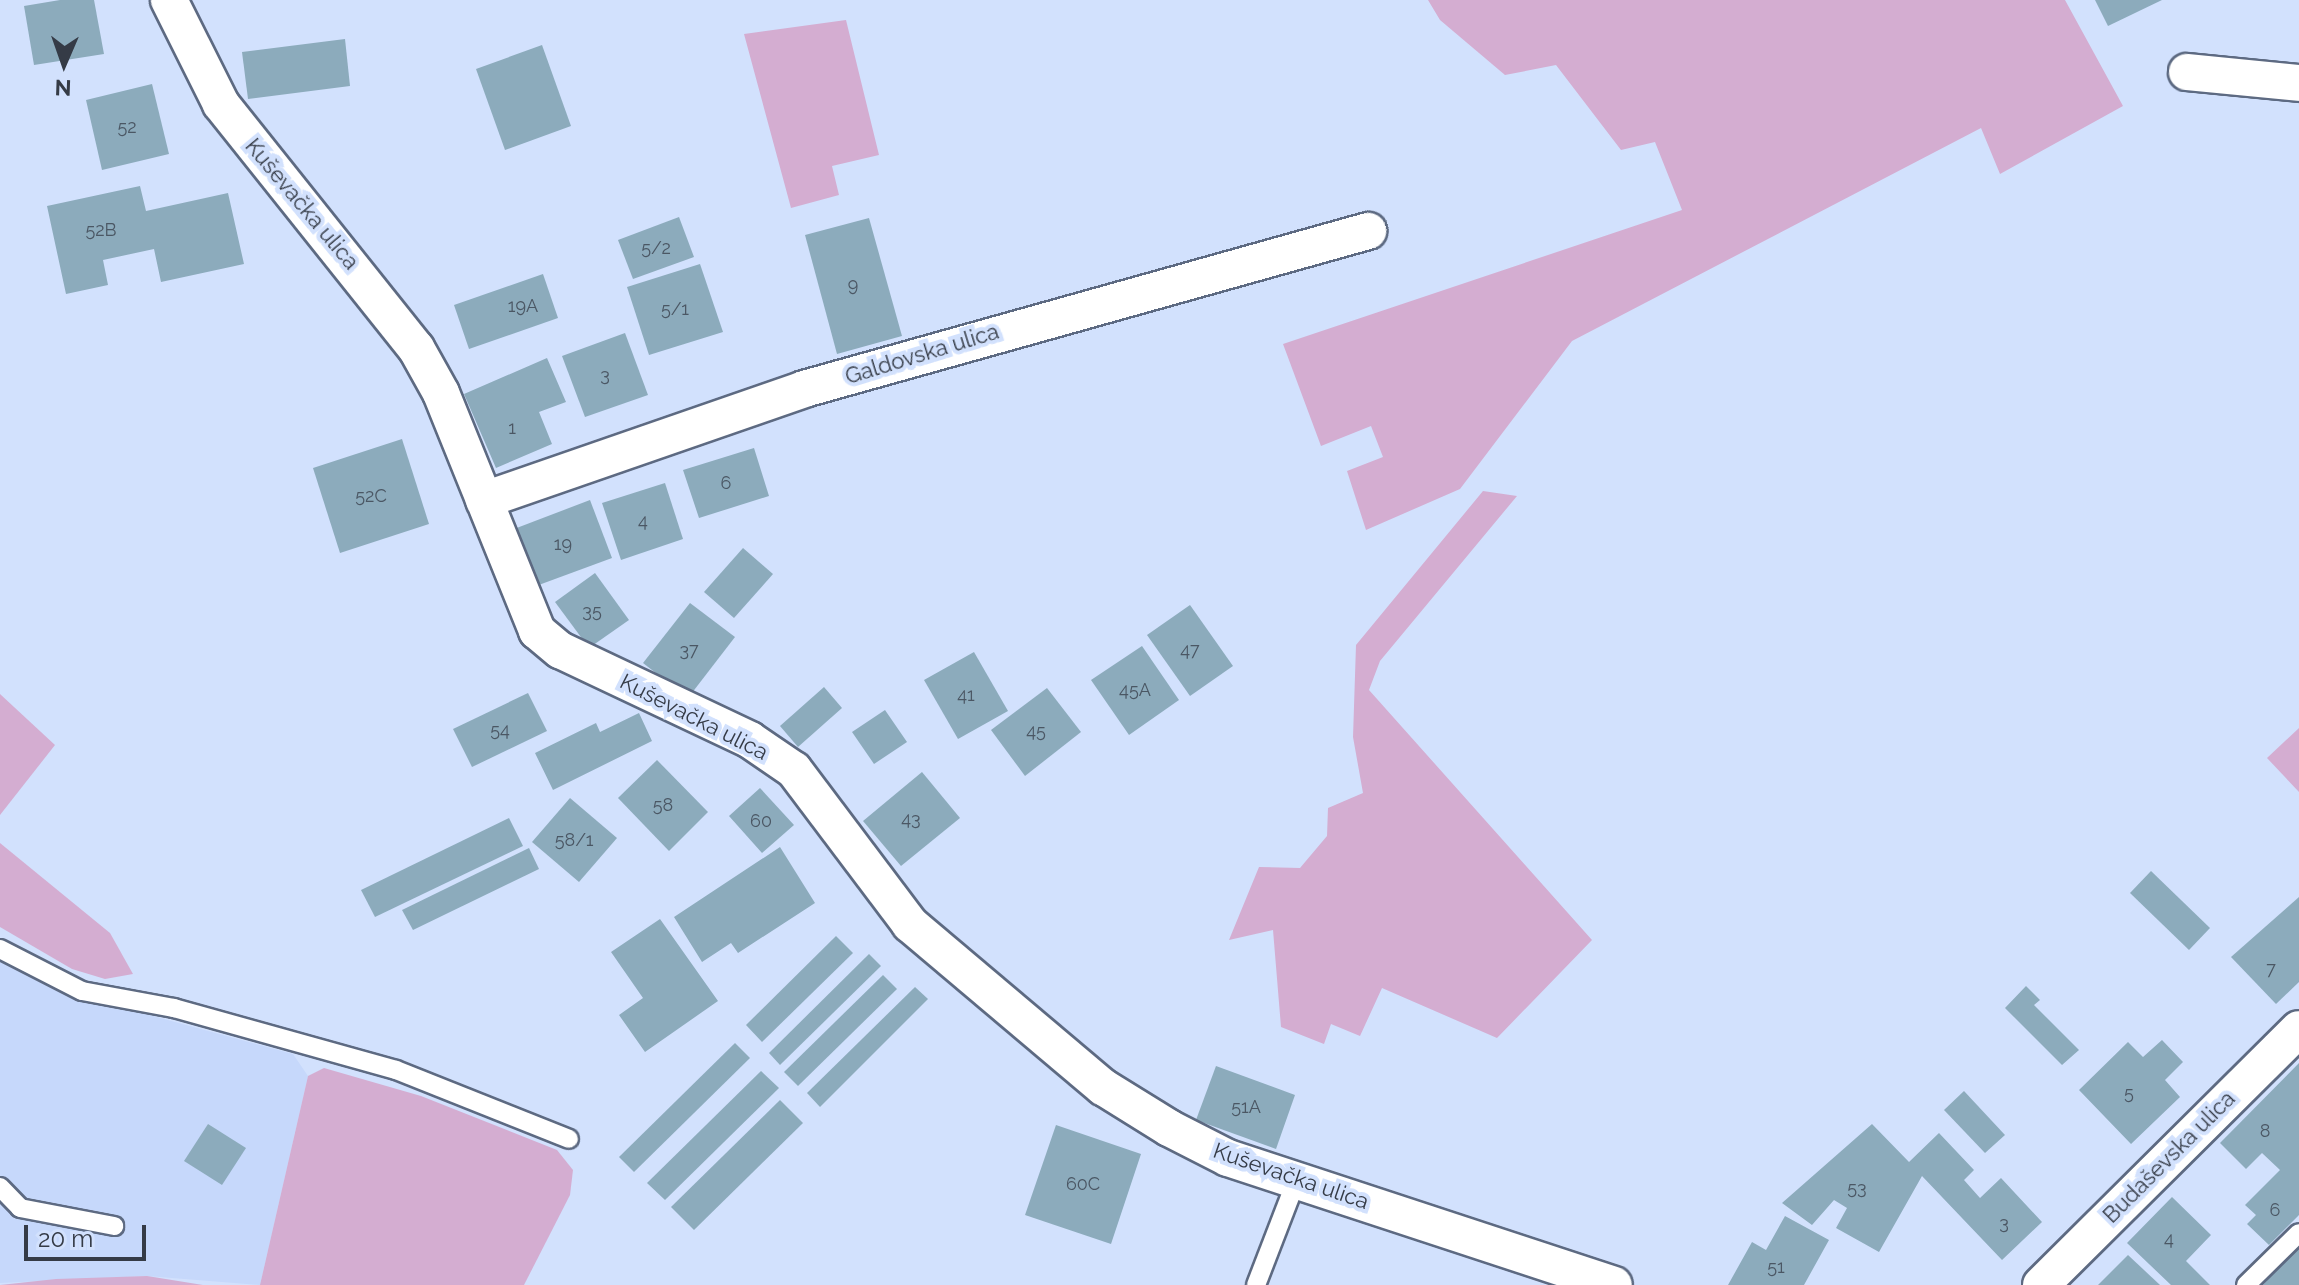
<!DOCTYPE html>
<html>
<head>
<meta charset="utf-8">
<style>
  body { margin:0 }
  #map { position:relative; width:2299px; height:1285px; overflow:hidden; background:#d2e1fd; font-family:Raleway,sans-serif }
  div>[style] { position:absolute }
  .built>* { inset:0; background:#c6d8fb }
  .green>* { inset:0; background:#d4add1 }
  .building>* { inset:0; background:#8cabbc }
  .roads { filter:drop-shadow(2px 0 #5d6a82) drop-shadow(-2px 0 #5d6a82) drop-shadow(0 2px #5d6a82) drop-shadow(0 -2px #5d6a82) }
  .lane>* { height:18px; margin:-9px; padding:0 9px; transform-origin:9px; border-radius:9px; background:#fff }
  .street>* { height:36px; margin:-18px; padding:0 18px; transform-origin:18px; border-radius:18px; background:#fff }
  span { translate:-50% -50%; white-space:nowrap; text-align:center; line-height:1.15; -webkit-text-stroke:8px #d2e1fd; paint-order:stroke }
  .number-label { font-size:18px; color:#4b5764 }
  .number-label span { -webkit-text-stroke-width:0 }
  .street-label { font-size:22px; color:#353b46 }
  .north { position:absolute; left:24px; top:24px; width:80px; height:80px; -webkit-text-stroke:6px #d2e1fd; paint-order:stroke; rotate:182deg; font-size:22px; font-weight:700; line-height:32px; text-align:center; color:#353b46 }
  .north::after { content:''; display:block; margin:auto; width:28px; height:36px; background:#353b46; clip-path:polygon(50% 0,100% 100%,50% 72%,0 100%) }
  .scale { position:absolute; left:24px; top:1225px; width:122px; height:36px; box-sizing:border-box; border:4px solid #353b46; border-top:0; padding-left:10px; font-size:24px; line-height:28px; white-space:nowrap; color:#353b46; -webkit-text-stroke:6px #d2e1fd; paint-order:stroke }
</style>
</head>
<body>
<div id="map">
  <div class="built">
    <div style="clip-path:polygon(0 958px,61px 991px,293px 1054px,308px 1076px,260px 1285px,147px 1276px,0 1283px)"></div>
  </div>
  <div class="green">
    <div style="clip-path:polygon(1428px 0,2065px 0,2123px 106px,2000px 174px,1981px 128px,1572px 341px,1460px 489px,1366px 530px,1347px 471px,1383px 457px,1371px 426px,1321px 446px,1283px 344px,1682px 210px,1655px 142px,1621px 150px,1556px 65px,1505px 75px,1440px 20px)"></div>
    <div style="clip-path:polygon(846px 20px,879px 155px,832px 166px,839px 195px,791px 208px,744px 34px)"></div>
    <div style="clip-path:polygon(1483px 491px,1517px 496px,1380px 661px,1369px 690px,1592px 940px,1497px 1038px,1382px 988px,1360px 1036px,1331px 1024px,1324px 1044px,1281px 1027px,1273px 930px,1229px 940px,1259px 867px,1300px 868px,1327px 836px,1328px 808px,1363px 793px,1353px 737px,1356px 645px)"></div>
    <div style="clip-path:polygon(0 694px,55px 745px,0 815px)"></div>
    <div style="clip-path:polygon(2299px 728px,2299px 792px,2267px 758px)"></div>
    <div style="clip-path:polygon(0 843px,110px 933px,133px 974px,105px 979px,72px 969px,0 927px)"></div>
    <div style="clip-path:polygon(324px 1068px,421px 1096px,557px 1150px,573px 1170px,570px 1195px,524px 1285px,260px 1285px,308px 1076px)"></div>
    <div style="clip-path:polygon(147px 1276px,203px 1285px,0 1285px,56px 1279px)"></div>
  </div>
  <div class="building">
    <div style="clip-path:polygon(60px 0,94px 0,104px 54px,34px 65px,24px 6px)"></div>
    <div style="clip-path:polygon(2095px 0,2162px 0,2108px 26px)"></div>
    <div style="clip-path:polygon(345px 39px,350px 86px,248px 99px,242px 52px)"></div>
    <div style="clip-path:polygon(542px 45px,571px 126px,505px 150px,476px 69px)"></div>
    <div style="clip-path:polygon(152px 84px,169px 154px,102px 170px,86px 100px)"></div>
    <div style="clip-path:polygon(140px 186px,146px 211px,228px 193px,244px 264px,161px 282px,154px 249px,103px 260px,108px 285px,66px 294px,47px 206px)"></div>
    <div style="clip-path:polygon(679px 217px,694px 257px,633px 279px,618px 240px)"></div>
    <div style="clip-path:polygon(869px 218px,902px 336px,837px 354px,805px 235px)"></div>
    <div style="clip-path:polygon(700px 264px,723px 332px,649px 355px,627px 287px)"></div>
    <div style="clip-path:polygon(543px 274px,558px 318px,469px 349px,454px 305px)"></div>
    <div style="clip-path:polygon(625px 333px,648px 395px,585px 417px,562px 356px)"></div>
    <div style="clip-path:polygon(547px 358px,566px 402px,539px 412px,552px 444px,496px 468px,464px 394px)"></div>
    <div style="clip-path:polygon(402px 439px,429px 524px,340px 553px,313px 468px)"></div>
    <div style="clip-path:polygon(754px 448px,769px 496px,699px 518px,683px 470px)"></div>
    <div style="clip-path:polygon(665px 483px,683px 539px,621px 560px,602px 503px)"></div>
    <div style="clip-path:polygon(590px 500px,612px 558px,536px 586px,514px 529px)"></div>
    <div style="clip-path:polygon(743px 548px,773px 574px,734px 618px,704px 592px)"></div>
    <div style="clip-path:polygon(595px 573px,629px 620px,589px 648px,555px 602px)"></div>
    <div style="clip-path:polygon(690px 603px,735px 637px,688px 698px,643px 663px)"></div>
    <div style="clip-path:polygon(1190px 605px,1233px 666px,1190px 696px,1147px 635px)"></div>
    <div style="clip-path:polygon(1142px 646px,1179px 700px,1129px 735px,1091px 680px)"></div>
    <div style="clip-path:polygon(974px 652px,1008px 711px,958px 739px,924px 680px)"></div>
    <div style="clip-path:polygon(824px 687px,842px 708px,798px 747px,780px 726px)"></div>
    <div style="clip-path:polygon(1047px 688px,1081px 732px,1025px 776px,991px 730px)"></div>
    <div style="clip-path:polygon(528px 693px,547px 731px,472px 767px,453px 729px)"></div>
    <div style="clip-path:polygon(885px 710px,907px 742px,874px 764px,852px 732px)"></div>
    <div style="clip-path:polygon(639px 713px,652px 741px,553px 790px,535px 753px,596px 723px,600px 732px)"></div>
    <div style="clip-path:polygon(657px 760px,708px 812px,669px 851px,618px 798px)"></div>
    <div style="clip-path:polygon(922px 772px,960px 818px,901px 866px,863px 821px)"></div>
    <div style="clip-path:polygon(760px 788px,794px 825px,762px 853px,729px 816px)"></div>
    <div style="clip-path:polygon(570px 798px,617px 838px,579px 882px,532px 842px)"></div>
    <div style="clip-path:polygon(509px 818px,523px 846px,375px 917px,361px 890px)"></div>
    <div style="clip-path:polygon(780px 847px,815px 903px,738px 953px,731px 943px,702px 962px,674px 917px)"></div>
    <div style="clip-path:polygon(529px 848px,539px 869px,413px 930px,402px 910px)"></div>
    <div style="clip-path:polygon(2151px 871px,2210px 928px,2189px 950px,2130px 893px)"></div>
    <div style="clip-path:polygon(2299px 897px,2299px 982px,2276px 1004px,2231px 957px)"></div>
    <div style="clip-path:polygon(660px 919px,718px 1001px,645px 1052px,619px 1015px,643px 998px,611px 952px)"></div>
    <div style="clip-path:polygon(836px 936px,853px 953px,762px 1042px,746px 1025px)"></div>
    <div style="clip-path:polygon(869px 954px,881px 966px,780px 1065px,769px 1053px)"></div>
    <div style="clip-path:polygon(883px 975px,897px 989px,798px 1086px,784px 1072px)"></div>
    <div style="clip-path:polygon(2026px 986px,2040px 1000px,2034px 1005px,2079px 1050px,2062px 1065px,2005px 1008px)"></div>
    <div style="clip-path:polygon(915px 987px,928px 999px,820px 1107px,807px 1093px)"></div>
    <div style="clip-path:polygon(2162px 1040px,2183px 1062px,2165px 1080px,2180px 1097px,2131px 1144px,2079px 1090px,2128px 1042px,2143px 1057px)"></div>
    <div style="clip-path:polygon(735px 1043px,750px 1058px,634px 1172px,619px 1157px)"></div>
    <div style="clip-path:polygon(2299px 1063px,2299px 1215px,2269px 1245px,2247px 1224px,2256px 1215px,2245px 1205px,2280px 1170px,2262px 1153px,2246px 1169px,2220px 1143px)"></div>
    <div style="clip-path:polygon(1216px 1066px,1295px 1095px,1276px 1149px,1196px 1120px)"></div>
    <div style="clip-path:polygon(761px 1071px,779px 1088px,665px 1200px,647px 1183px)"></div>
    <div style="clip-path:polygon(1964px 1091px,2005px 1135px,1985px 1153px,1944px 1110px)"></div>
    <div style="clip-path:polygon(780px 1100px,803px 1123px,694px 1230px,671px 1207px)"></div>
    <div style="clip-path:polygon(208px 1124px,246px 1148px,222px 1185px,184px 1161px)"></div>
    <div style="clip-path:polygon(1872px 1124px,1909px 1162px,1939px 1133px,1974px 1170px,1964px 1180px,1980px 1198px,2001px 1178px,2042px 1222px,2002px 1260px,1922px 1176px,1879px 1252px,1836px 1228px,1847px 1208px,1834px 1200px,1812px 1225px,1782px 1203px)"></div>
    <div style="clip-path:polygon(1056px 1125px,1141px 1154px,1111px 1244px,1025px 1215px)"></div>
    <div style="clip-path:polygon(2172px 1197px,2211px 1235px,2186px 1261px,2210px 1285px,2171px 1285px,2127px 1243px)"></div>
    <div style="clip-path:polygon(1785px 1216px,1829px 1240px,1804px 1285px,1728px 1285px,1752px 1242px,1766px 1250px)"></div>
    <div style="clip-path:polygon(2299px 1245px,2299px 1285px,2263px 1285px)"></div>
    <div style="clip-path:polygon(2128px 1255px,2160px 1285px,2098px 1285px)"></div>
  </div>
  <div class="roads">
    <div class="lane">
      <div style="left:0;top:949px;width:92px;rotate:27.1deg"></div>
      <div style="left:82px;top:991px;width:94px;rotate:10.5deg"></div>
      <div style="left:174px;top:1008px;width:230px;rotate:15.6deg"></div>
      <div style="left:396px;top:1070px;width:186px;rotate:21.7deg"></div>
      <div style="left:0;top:1187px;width:29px;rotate:46deg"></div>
      <div style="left:20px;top:1208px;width:96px;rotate:10.8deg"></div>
      <div style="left:1256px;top:1285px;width:114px;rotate:-68.9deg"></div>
      <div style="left:2246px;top:1285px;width:74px;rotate:-44.5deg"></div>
    </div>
    <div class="street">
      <div style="left:169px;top:0;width:116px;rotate:63.4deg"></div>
      <div style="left:221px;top:104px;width:312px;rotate:51.4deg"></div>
      <div style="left:416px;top:348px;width:51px;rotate:60.9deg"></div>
      <div style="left:441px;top:393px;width:257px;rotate:68deg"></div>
      <div style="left:537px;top:631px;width:30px;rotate:40deg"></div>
      <div style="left:560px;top:650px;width:210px;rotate:25.3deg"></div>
      <div style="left:750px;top:740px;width:53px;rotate:34.3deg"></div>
      <div style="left:794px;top:770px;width:193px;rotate:53deg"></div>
      <div style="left:910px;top:924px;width:253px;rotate:40.2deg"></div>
      <div style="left:1103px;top:1087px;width:78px;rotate:31.8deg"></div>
      <div style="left:1169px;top:1128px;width:66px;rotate:27deg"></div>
      <div style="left:1228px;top:1158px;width:406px;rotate:18.2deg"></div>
      <div style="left:2187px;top:72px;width:113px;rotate:5.6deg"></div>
      <div style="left:484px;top:500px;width:339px;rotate:-19.1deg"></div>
      <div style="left:804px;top:389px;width:586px;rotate:-15.65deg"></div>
      <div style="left:2041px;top:1285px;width:363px;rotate:-44.8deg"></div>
    </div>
  </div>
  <div class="number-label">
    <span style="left:127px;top:127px">52</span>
    <span style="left:101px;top:230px">52B</span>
    <span style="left:656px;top:248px">5/2</span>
    <span style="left:853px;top:285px">9</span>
    <span style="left:523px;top:306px">19A</span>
    <span style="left:675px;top:309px">5/1</span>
    <span style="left:605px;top:375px">3</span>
    <span style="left:512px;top:428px">1</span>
    <span style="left:726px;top:483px">6</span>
    <span style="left:371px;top:496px">52C</span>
    <span style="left:643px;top:521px">4</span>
    <span style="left:563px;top:544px">19</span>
    <span style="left:592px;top:611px">35</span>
    <span style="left:689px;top:650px">37</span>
    <span style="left:1190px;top:650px">47</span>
    <span style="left:1135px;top:690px">45A</span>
    <span style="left:966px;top:695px">41</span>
    <span style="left:500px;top:730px">54</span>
    <span style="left:1036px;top:731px">45</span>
    <span style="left:663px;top:805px">58</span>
    <span style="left:911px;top:819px">43</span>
    <span style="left:761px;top:821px">60</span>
    <span style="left:574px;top:840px">58/1</span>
    <span style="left:2271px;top:969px">7</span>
    <span style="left:2129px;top:1093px">5</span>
    <span style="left:1246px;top:1107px">51A</span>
    <span style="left:2265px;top:1131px">8</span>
    <span style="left:1083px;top:1184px">60C</span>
    <span style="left:1857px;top:1188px">53</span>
    <span style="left:2275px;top:1210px">6</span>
    <span style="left:2004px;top:1223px">3</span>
    <span style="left:2169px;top:1239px">4</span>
    <span style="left:1776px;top:1267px">51</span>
  </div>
  <div class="street-label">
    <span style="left:302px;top:204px;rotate:50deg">Kuševačka ulica</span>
    <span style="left:922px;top:354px;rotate:-17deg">Galdovska ulica</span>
    <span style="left:694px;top:717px;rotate:27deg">Kuševačka ulica</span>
    <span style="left:2169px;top:1157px;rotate:-45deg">Budaševska ulica</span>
    <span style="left:1291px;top:1176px;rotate:19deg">Kuševačka ulica</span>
  </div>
  <div class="north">N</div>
  <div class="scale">20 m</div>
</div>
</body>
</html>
